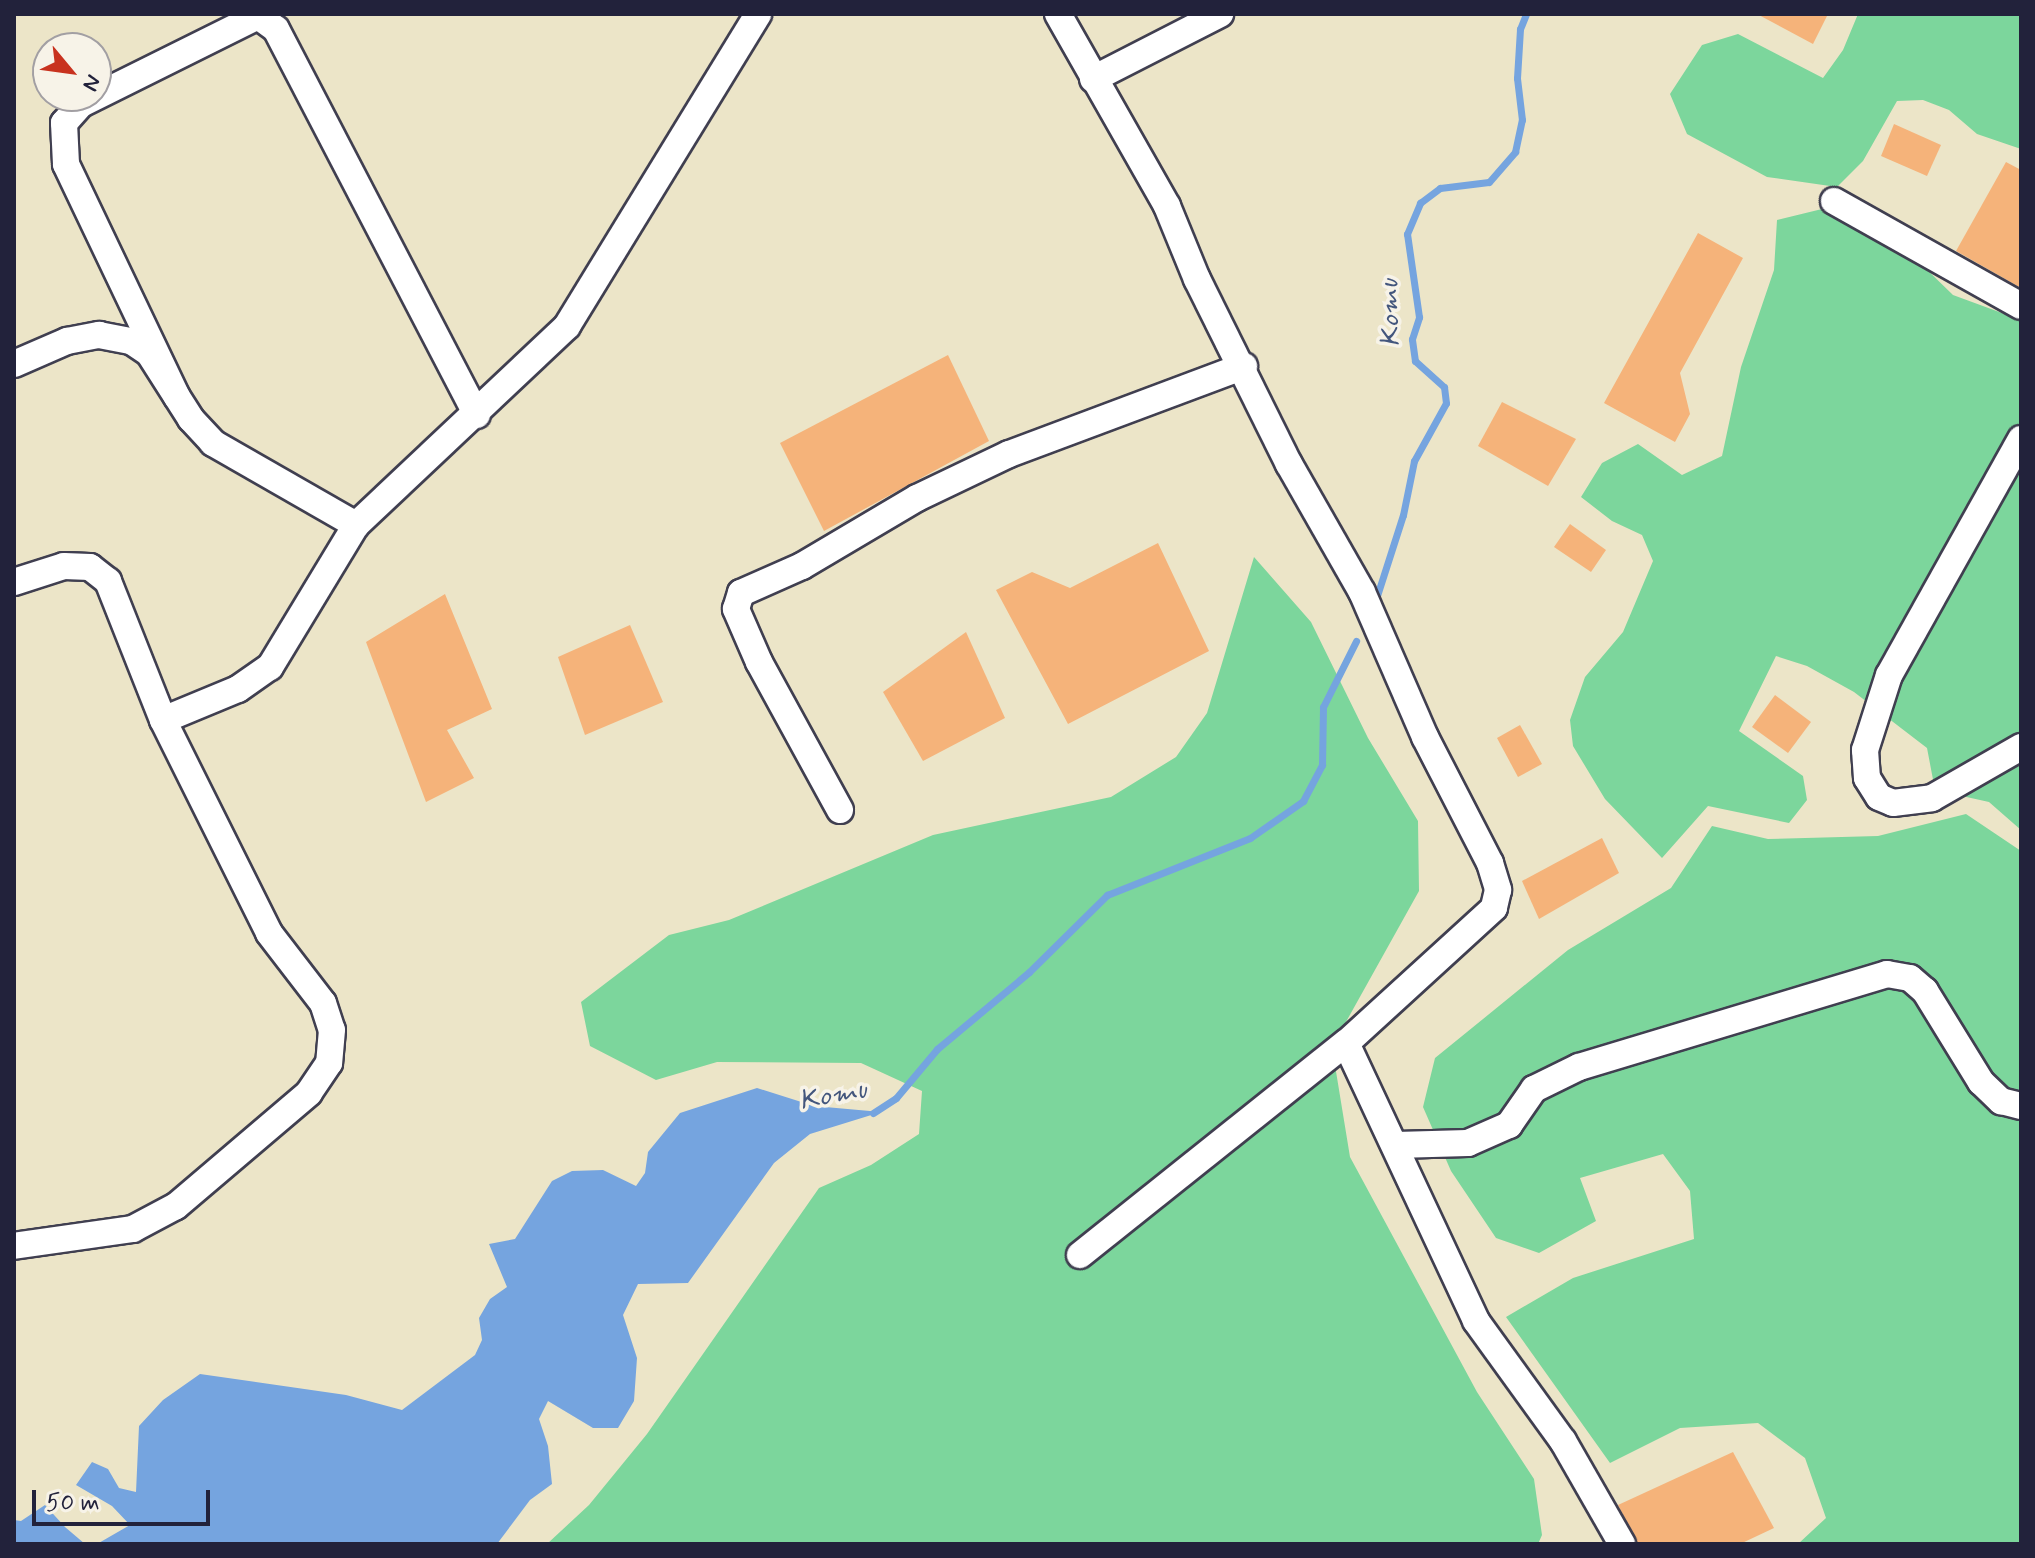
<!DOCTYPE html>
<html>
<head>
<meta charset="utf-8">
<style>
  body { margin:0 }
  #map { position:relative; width:2035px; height:1558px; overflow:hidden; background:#ece5c8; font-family:Mynerve,sans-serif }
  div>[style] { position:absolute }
  .green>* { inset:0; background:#7cd69c }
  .water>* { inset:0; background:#75a4df }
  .stream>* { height:7px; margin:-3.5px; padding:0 3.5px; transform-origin:3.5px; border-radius:3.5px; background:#75a4df }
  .building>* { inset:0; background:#f5b37a }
  .roads { filter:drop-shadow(2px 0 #403f50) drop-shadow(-2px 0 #403f50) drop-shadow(0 2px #403f50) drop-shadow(0 -2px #403f50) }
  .minor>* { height:26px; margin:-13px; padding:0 13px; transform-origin:13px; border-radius:13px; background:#fff }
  span { translate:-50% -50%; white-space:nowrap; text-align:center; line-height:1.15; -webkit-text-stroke:7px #f7f3e8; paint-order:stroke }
  .water-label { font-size:28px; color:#43567d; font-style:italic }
  .frame { position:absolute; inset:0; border:16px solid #22223b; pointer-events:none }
  .north { position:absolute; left:32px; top:32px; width:80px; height:80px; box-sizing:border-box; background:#f7f3e8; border:2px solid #a29fa3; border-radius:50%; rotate:119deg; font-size:22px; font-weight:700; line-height:32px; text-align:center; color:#22223b }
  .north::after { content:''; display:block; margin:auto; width:28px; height:36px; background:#c8321e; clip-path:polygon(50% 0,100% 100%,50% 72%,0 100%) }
  .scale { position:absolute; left:32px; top:1490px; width:178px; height:36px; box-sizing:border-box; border:4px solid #22223b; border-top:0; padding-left:10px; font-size:24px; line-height:28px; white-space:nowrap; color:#22223b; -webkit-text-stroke:6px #f7f3e8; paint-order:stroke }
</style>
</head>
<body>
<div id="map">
  <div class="green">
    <div style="clip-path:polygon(1858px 14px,2021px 14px,2021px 149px,1977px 134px,1949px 110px,1923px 100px,1897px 101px,1863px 161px,1837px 187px,1767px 177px,1687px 134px,1670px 94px,1702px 45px,1738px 34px,1823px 78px,1843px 50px)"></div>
    <div style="clip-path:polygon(1822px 209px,1852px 215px,1918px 261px,1953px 295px,2021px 320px,2021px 830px,1989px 802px,1935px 790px,1927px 748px,1854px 692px,1807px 666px,1776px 656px,1739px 731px,1803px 776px,1807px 800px,1789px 823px,1708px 806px,1662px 858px,1605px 799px,1573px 746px,1570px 720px,1585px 677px,1623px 632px,1653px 561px,1642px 535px,1612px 521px,1581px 497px,1602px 463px,1638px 444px,1682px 475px,1722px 456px,1741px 367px,1774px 270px,1777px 220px)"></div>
    <div style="clip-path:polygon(1254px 557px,1311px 622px,1368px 738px,1418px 821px,1419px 891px,1332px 1047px,1350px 1157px,1477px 1392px,1534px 1479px,1542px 1535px,1538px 1544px,547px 1544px,589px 1505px,647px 1434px,819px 1188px,871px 1165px,919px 1134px,922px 1091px,861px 1063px,717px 1062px,656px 1080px,590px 1046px,581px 1002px,669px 935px,729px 920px,933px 835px,1111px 797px,1176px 757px,1207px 713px)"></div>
    <div style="clip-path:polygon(1966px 814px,2021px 851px,2021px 1544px,1798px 1544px,1826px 1518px,1805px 1458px,1758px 1423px,1680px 1428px,1610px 1463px,1506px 1317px,1573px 1278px,1694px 1239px,1690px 1191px,1663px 1154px,1580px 1178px,1596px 1221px,1539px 1253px,1496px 1238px,1451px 1171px,1423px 1107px,1435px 1058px,1568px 950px,1671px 888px,1712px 826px,1768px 839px,1878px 836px)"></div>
  </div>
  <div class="water">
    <div style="clip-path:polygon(757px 1088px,814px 1106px,881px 1112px,810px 1134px,774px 1163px,688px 1283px,638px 1284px,623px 1315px,637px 1358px,634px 1401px,618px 1428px,593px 1428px,548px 1401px,539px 1419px,548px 1446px,552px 1484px,530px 1500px,497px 1544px,97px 1544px,130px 1525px,112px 1506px,76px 1485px,92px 1462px,108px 1469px,119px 1488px,136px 1492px,139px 1426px,163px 1400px,200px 1374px,346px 1395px,402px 1410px,475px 1355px,482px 1340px,479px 1318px,490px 1299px,507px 1287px,489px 1244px,515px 1239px,552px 1181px,572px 1171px,603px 1170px,636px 1186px,645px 1173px,648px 1152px,680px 1113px)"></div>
    <div style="clip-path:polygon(45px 1505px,65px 1527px,85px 1544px,14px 1544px,14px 1520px,21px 1521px)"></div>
  </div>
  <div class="stream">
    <div style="left:1375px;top:602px;width:91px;rotate:-72.2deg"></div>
    <div style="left:1403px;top:515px;width:55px;rotate:-78.5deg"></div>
    <div style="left:1414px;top:461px;width:66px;rotate:-61.1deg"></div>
    <div style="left:1446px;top:403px;width:16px;rotate:-97deg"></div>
    <div style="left:1444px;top:387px;width:39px;rotate:-138deg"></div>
    <div style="left:1415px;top:361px;width:22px;rotate:-98deg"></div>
    <div style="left:1412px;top:339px;width:23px;rotate:-72deg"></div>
    <div style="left:1419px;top:317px;width:84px;rotate:-98.2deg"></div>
    <div style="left:1407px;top:234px;width:34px;rotate:-67deg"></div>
    <div style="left:1420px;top:203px;width:25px;rotate:-37deg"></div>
    <div style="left:1440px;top:188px;width:49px;rotate:-7deg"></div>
    <div style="left:1489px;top:182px;width:40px;rotate:-49deg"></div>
    <div style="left:1515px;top:152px;width:33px;rotate:-78deg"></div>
    <div style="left:1522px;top:120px;width:42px;rotate:-96.8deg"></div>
    <div style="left:1517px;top:78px;width:49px;rotate:-86.5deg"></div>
    <div style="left:1520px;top:29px;width:16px;rotate:-68deg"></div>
    <div style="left:873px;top:1113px;width:27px;rotate:-33deg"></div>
    <div style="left:896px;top:1098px;width:64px;rotate:-50.1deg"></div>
    <div style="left:937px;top:1049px;width:120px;rotate:-39.9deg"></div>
    <div style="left:1029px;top:972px;width:110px;rotate:-44.6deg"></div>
    <div style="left:1107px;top:895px;width:154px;rotate:-21.7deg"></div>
    <div style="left:1250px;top:838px;width:65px;rotate:-34.9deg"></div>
    <div style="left:1303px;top:801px;width:41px;rotate:-62.2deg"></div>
    <div style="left:1322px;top:765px;width:58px;rotate:-89deg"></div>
    <div style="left:1323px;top:707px;width:74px;rotate:-63.4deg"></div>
  </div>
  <div class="building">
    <div style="clip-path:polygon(1757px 14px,1828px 14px,1813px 44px)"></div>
    <div style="clip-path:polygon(1894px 124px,1941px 145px,1927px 176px,1881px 156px)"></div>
    <div style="clip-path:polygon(2006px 162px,2021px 170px,2021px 288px,1956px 251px)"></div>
    <div style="clip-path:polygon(1698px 233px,1743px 258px,1680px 373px,1690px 414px,1675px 442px,1604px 403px)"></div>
    <div style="clip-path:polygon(948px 355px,989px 441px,824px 531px,780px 443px)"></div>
    <div style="clip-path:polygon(1502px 402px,1576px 439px,1548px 486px,1478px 446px)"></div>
    <div style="clip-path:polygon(1570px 524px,1606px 550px,1591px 572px,1554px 547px)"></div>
    <div style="clip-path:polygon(1158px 543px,1209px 651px,1068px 724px,996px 590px,1032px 572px,1070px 588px)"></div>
    <div style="clip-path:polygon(445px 594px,492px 709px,447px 730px,474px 778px,426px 802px,366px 642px)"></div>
    <div style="clip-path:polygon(630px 625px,663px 702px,585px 735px,558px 657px)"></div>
    <div style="clip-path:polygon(966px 632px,1005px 718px,923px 761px,883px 692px)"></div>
    <div style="clip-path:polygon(1775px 695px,1811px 722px,1788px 753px,1752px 727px)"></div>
    <div style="clip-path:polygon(1520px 725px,1542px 764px,1518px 777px,1497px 738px)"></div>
    <div style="clip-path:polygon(1602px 838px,1619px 873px,1539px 919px,1522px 881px)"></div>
    <div style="clip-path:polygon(1733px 1452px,1774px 1528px,1740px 1544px,1638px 1544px,1618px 1505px)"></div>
  </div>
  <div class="roads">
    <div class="minor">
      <div style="left:1058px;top:14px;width:221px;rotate:60.4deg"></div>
      <div style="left:1167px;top:206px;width:79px;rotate:67.7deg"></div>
      <div style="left:1197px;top:279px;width:207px;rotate:63.6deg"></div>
      <div style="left:1289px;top:464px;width:147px;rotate:60.3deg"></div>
      <div style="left:1362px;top:592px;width:158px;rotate:66.5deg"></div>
      <div style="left:1425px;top:737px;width:142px;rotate:62.7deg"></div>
      <div style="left:1490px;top:863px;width:28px;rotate:73deg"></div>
      <div style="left:1498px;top:890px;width:18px;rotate:103deg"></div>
      <div style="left:1494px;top:908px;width:200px;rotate:137.6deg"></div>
      <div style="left:1346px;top:1043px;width:307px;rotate:64.9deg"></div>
      <div style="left:1476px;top:1321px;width:148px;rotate:54.1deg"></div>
      <div style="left:1563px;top:1441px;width:119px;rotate:60.2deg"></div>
      <div style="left:1093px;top:79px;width:143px;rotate:-27.1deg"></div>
      <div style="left:1834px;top:201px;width:214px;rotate:29.3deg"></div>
      <div style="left:14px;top:364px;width:58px;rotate:-23.5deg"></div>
      <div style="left:67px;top:341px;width:33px;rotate:-11deg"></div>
      <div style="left:99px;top:335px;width:33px;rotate:11deg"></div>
      <div style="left:131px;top:341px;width:22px;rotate:34deg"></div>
      <div style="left:149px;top:353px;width:78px;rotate:57.5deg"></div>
      <div style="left:191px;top:419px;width:33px;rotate:47deg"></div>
      <div style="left:213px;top:443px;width:165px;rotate:29.8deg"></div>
      <div style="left:177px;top:397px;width:258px;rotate:-115.5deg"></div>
      <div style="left:66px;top:164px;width:41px;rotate:-92.8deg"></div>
      <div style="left:64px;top:123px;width:25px;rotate:-48deg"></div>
      <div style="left:81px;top:104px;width:198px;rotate:-26.4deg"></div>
      <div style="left:258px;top:16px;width:22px;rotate:36deg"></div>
      <div style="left:276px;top:29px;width:435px;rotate:62.5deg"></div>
      <div style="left:2021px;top:439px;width:270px;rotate:119.2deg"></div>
      <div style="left:1889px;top:675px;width:79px;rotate:107.7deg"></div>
      <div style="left:1865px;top:750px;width:28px;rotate:86deg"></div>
      <div style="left:1867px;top:778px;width:22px;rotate:58deg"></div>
      <div style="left:1879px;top:797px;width:15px;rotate:23deg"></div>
      <div style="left:1893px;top:803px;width:39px;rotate:-7deg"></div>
      <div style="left:1932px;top:798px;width:103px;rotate:-29.8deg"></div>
      <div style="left:14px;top:582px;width:52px;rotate:-17.7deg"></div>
      <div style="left:64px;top:566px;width:26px;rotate:2deg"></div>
      <div style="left:90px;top:567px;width:23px;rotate:38deg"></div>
      <div style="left:108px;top:581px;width:149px;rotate:68.4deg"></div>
      <div style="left:163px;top:720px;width:238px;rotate:63.5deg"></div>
      <div style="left:269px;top:933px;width:88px;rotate:52.4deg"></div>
      <div style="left:323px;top:1003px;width:28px;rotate:72deg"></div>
      <div style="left:332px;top:1030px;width:33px;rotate:95deg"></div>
      <div style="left:329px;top:1063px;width:36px;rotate:124deg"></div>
      <div style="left:309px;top:1093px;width:175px;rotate:139.6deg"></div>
      <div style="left:176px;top:1206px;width:49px;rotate:151.9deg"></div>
      <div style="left:133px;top:1229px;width:120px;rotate:171.9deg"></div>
      <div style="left:163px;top:720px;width:81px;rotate:-22.5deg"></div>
      <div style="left:238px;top:689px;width:39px;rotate:-35deg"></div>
      <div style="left:270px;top:667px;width:166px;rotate:-58.8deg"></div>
      <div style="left:356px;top:525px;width:290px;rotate:-43.3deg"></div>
      <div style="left:567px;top:326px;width:366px;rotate:-58.5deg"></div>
      <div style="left:840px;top:810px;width:169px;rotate:-118.7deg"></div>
      <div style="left:759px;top:662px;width:58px;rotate:-113.5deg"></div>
      <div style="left:736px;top:609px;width:17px;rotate:-73deg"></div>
      <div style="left:741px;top:593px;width:67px;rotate:-23.9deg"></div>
      <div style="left:802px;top:566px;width:134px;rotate:-30.6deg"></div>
      <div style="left:917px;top:498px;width:102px;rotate:-25.6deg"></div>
      <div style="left:1009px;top:454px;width:251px;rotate:-20.5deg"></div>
      <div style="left:1396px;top:1145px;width:72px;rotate:-1.6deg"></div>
      <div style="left:1468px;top:1143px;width:45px;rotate:-23.7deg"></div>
      <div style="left:1509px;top:1125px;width:44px;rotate:-55.2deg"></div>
      <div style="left:1534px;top:1089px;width:50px;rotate:-26.1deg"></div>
      <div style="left:1579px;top:1067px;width:322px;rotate:-16.8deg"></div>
      <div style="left:1887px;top:974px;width:23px;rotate:10deg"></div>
      <div style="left:1910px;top:978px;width:20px;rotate:41deg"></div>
      <div style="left:1925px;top:991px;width:107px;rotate:58.4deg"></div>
      <div style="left:1981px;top:1082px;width:28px;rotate:44deg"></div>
      <div style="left:2001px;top:1101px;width:21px;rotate:14deg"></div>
      <div style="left:1080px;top:1255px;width:340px;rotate:-38.6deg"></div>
    </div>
  </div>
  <div class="water-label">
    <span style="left:1391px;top:313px;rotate:-92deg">Komu</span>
    <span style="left:833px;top:1096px;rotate:-11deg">Komu</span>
  </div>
  <div class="frame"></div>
  <div class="north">N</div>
  <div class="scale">50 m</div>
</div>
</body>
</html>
